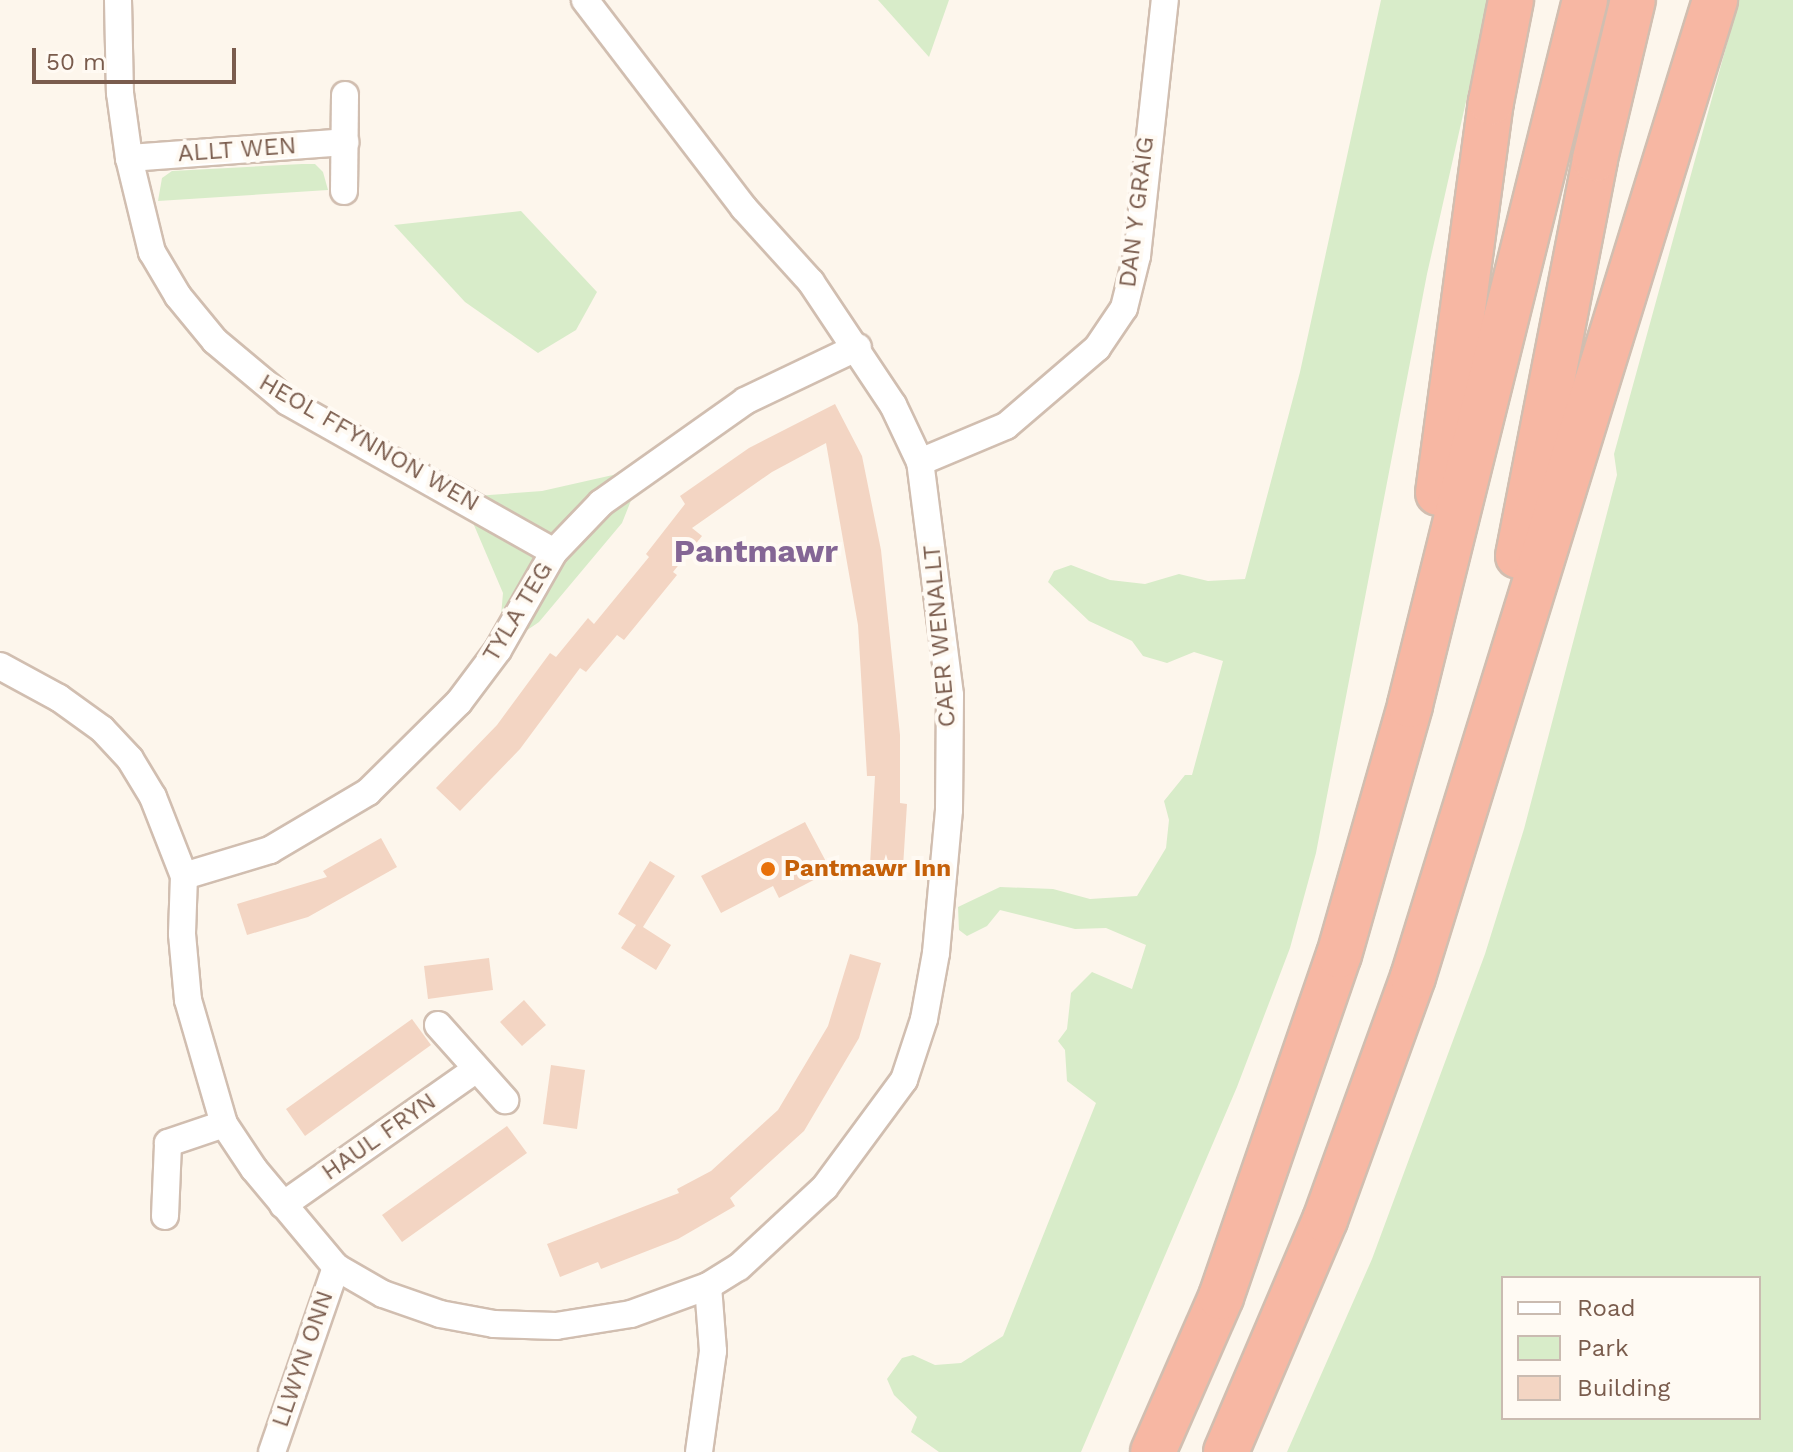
<!DOCTYPE html>
<html>
<head>
<meta charset="utf-8">
<style>
  body { margin:0 }
  #map { position:relative; width:1793px; height:1452px; overflow:hidden; background:#fdf6ec; font-family:"Work Sans",sans-serif }
  div>[style] { position:absolute }
  .green>* { inset:0; background:#d8ecc9 }
  .building>* { inset:0; background:#f3d5c3 }
  .roads { filter:drop-shadow(2px 0 #d1beb0) drop-shadow(-2px 0 #d1beb0) drop-shadow(0 2px #d1beb0) drop-shadow(0 -2px #d1beb0) }
  .street>* { height:26px; margin:-13px; padding:0 13px; transform-origin:13px; border-radius:13px; background:#fff }
  .highway>* { height:44px; margin:-22px; padding:0 22px; transform-origin:22px; border-radius:22px; background:#f7b7a3 }
  .dots>* { width:22px; height:22px; translate:-50% -50%; box-sizing:border-box; border:4px solid #fffaf3; border-radius:50% }
  span { translate:-50% -50%; white-space:nowrap; text-align:center; line-height:1.15; -webkit-text-stroke:8px #fffaf3; paint-order:stroke }
  .street-label { font-size:24px; color:#7a5c4d }
  .food-label { font-size:24px; color:#c56008; font-weight:700 }
  .left { translate:0 -50%; text-align:left }
  .district-label { font-size:32px; color:#846695; font-weight:700 }
  .legend { position:absolute; left:1501px; top:1276px; width:260px; height:144px; box-sizing:border-box; background:#fffaf3; border:2px solid #cabbb1; margin:0; padding:10px 14px; list-style:none; font-size:24px; color:#7a5c4d }
  .legend li { display:flex; align-items:center; gap:16px; height:40px }
  .legend b { width:40px; border:2px solid #cabbb1 }
  .scale { position:absolute; left:32px; top:48px; width:204px; height:36px; box-sizing:border-box; border:4px solid #7a5c4d; border-top:0; padding-left:10px; font-size:24px; line-height:28px; white-space:nowrap; color:#7a5c4d; -webkit-text-stroke:6px #fffaf3; paint-order:stroke }
</style>
</head>
<body>
<div id="map">
  <div class="green">
    <div style="clip-path:polygon(878px 0,949px 0,929px 57px)"></div>
    <div style="clip-path:polygon(1381px 0,1489px 0,1427px 274px,1316px 853px,1290px 948px,1237px 1087px,1081px 1452px,939px 1452px,911px 1432px,917px 1417px,894px 1395px,887px 1379px,902px 1358px,913px 1355px,935px 1365px,961px 1363px,1003px 1336px,1096px 1103px,1067px 1081px,1065px 1050px,1058px 1041px,1067px 1029px,1071px 993px,1092px 972px,1132px 989px,1146px 945px,1106px 928px,1075px 929px,1000px 910px,987px 926px,967px 936px,959px 930px,958px 907px,1000px 887px,1053px 889px,1090px 899px,1137px 896px,1166px 848px,1169px 820px,1164px 801px,1185px 775px,1192px 775px,1223px 661px,1194px 652px,1167px 663px,1143px 656px,1132px 641px,1089px 621px,1048px 582px,1054px 571px,1071px 565px,1110px 580px,1145px 584px,1179px 574px,1208px 581px,1245px 579px,1300px 372px)"></div>
    <div style="clip-path:polygon(evenodd,1739px 0,1793px 0,1793px 1452px,1287px 1452px,1372px 1259px,1485px 954px,1524px 829px,1617px 475px,1614px 454px,1739px 0,1759px 1278px,1759px 1418px,1503px 1418px,1503px 1278px,1759px 1278px)"></div>
    <div style="clip-path:polygon(302px 164px,315px 164px,323px 172px,328px 190px,158px 201px,162px 178px,172px 171px)"></div>
    <div style="clip-path:polygon(521px 211px,597px 292px,576px 330px,538px 353px,465px 302px,394px 225px)"></div>
    <div style="clip-path:polygon(644px 468px,622px 523px,539px 622px,498px 650px,503px 593px,462px 497px,542px 491px)"></div>
  </div>
  <div class="building">
    <div style="clip-path:polygon(835px 404px,862px 456px,881px 550px,900px 735px,900px 803px,907px 804px,903px 867px,870px 865px,875px 776px,867px 776px,858px 625px,826px 443px,772px 472px,692px 528px,702px 536px,673px 572px,677px 575px,624px 640px,617px 635px,586px 672px,580px 668px,520px 749px,460px 811px,436px 788px,497px 725px,550px 653px,556px 657px,588px 618px,594px 624px,649px 557px,646px 554px,685px 504px,680px 496px,749px 448px)"></div>
    <div style="clip-path:polygon(805px 822px,831px 871px,779px 898px,773px 886px,721px 913px,701px 876px)"></div>
    <div style="clip-path:polygon(381px 838px,397px 867px,308px 917px,247px 935px,237px 904px,327px 877px,323px 871px)"></div>
    <div style="clip-path:polygon(650px 861px,675px 876px,643px 927px,671px 945px,656px 970px,621px 948px,636px 925px,618px 914px)"></div>
    <div style="clip-path:polygon(850px 954px,881px 963px,859px 1038px,804px 1131px,730px 1198px,735px 1206px,678px 1239px,601px 1269px,598px 1262px,560px 1277px,547px 1244px,679px 1193px,677px 1189px,711px 1171px,778px 1110px,828px 1026px)"></div>
    <div style="clip-path:polygon(489px 958px,493px 990px,428px 999px,424px 966px)"></div>
    <div style="clip-path:polygon(524px 1000px,546px 1025px,522px 1046px,500px 1022px)"></div>
    <div style="clip-path:polygon(412px 1019px,431px 1045px,305px 1136px,286px 1109px)"></div>
    <div style="clip-path:polygon(551px 1065px,585px 1070px,577px 1129px,543px 1124px)"></div>
    <div style="clip-path:polygon(507px 1126px,527px 1153px,402px 1242px,382px 1215px)"></div>
  </div>
  <div class="roads">
    <div class="street">
      <div style="left:118px;top:0;width:93px;rotate:88.8deg"></div>
      <div style="left:120px;top:93px;width:66px;rotate:82.1deg"></div>
      <div style="left:129px;top:158px;width:97px;rotate:76.3deg"></div>
      <div style="left:152px;top:252px;width:51px;rotate:59.4deg"></div>
      <div style="left:178px;top:296px;width:58px;rotate:50.6deg"></div>
      <div style="left:215px;top:341px;width:95px;rotate:39.9deg"></div>
      <div style="left:288px;top:402px;width:305px;rotate:29.4deg"></div>
      <div style="left:129px;top:158px;width:217px;rotate:-4.2deg"></div>
      <div style="left:344px;top:191px;width:96px;rotate:-89.4deg"></div>
      <div style="left:920px;top:462px;width:93px;rotate:-22.7deg"></div>
      <div style="left:1006px;top:426px;width:120px;rotate:-40.6deg"></div>
      <div style="left:1097px;top:348px;width:48px;rotate:-56deg"></div>
      <div style="left:1124px;top:308px;width:54px;rotate:-76deg"></div>
      <div style="left:1137px;top:256px;width:258px;rotate:-83.8deg"></div>
      <div style="left:0;top:666px;width:67px;rotate:28.5deg"></div>
      <div style="left:59px;top:698px;width:53px;rotate:35.8deg"></div>
      <div style="left:102px;top:729px;width:41px;rotate:47deg"></div>
      <div style="left:130px;top:759px;width:44px;rotate:58.8deg"></div>
      <div style="left:153px;top:797px;width:85px;rotate:68.6deg"></div>
      <div style="left:184px;top:876px;width:58px;rotate:92deg"></div>
      <div style="left:182px;top:934px;width:66px;rotate:84.8deg"></div>
      <div style="left:188px;top:1000px;width:129px;rotate:73.8deg"></div>
      <div style="left:224px;top:1124px;width:54px;rotate:56.3deg"></div>
      <div style="left:254px;top:1169px;width:128px;rotate:50.1deg"></div>
      <div style="left:336px;top:1267px;width:54px;rotate:29.9deg"></div>
      <div style="left:383px;top:1294px;width:60px;rotate:19.3deg"></div>
      <div style="left:440px;top:1314px;width:55px;rotate:10.5deg"></div>
      <div style="left:494px;top:1324px;width:62px;rotate:1.8deg"></div>
      <div style="left:556px;top:1326px;width:76px;rotate:-9.1deg"></div>
      <div style="left:631px;top:1314px;width:82px;rotate:-20deg"></div>
      <div style="left:708px;top:1286px;width:36px;rotate:-32deg"></div>
      <div style="left:739px;top:1267px;width:117px;rotate:-42.9deg"></div>
      <div style="left:825px;top:1187px;width:133px;rotate:-53.6deg"></div>
      <div style="left:904px;top:1080px;width:64px;rotate:-71.8deg"></div>
      <div style="left:924px;top:1019px;width:67px;rotate:-79.7deg"></div>
      <div style="left:936px;top:953px;width:144px;rotate:-84.8deg"></div>
      <div style="left:949px;top:810px;width:115px;rotate:-89.5deg"></div>
      <div style="left:950px;top:695px;width:235px;rotate:-97.3deg"></div>
      <div style="left:920px;top:462px;width:63px;rotate:-115.3deg"></div>
      <div style="left:893px;top:405px;width:148px;rotate:-123.7deg"></div>
      <div style="left:811px;top:282px;width:100px;rotate:-132.2deg"></div>
      <div style="left:744px;top:208px;width:262px;rotate:-127.4deg"></div>
      <div style="left:184px;top:876px;width:90px;rotate:-16.8deg"></div>
      <div style="left:270px;top:850px;width:114px;rotate:-30.6deg"></div>
      <div style="left:368px;top:792px;width:128px;rotate:-44.7deg"></div>
      <div style="left:459px;top:702px;width:65px;rotate:-53.1deg"></div>
      <div style="left:498px;top:650px;width:113px;rotate:-60.3deg"></div>
      <div style="left:554px;top:552px;width:68px;rotate:-46.2deg"></div>
      <div style="left:601px;top:503px;width:176px;rotate:-35.3deg"></div>
      <div style="left:745px;top:401px;width:125px;rotate:-25.5deg"></div>
      <div style="left:438px;top:1025px;width:101px;rotate:48.2deg"></div>
      <div style="left:283px;top:1205px;width:235px;rotate:-35.1deg"></div>
      <div style="left:165px;top:1216px;width:73px;rotate:-87.6deg"></div>
      <div style="left:168px;top:1143px;width:59px;rotate:-18.7deg"></div>
      <div style="left:272px;top:1452px;width:196px;rotate:-70.9deg"></div>
      <div style="left:699px;top:1452px;width:102px;rotate:-82.1deg"></div>
      <div style="left:713px;top:1351px;width:65px;rotate:-94.4deg"></div>
    </div>
    <div class="highway">
      <div style="left:1438px;top:493px;width:395px;rotate:-82.3deg"></div>
      <div style="left:1491px;top:102px;width:104px;rotate:-78.9deg"></div>
      <div style="left:1518px;top:556px;width:404px;rotate:-79deg"></div>
      <div style="left:1595px;top:159px;width:163px;rotate:-76.6deg"></div>
      <div style="left:1153px;top:1452px;width:169px;rotate:-66.3deg"></div>
      <div style="left:1221px;top:1297px;width:362px;rotate:-71deg"></div>
      <div style="left:1339px;top:955px;width:260px;rotate:-74.1deg"></div>
      <div style="left:1410px;top:705px;width:726px;rotate:-76.06deg"></div>
      <div style="left:1226px;top:1452px;width:252px;rotate:-66.9deg"></div>
      <div style="left:1325px;top:1220px;width:258px;rotate:-70.1deg"></div>
      <div style="left:1413px;top:977px;width:1023px;rotate:-72.82deg"></div>
    </div>
  </div>
  <div class="dots">
    <div style="left:768px;top:869px;background:#e8710a"></div>
  </div>
  <div class="street-label">
    <span style="left:237px;top:150px;rotate:-4deg">ALLT WEN</span>
    <span style="left:1137px;top:212px;rotate:-83deg">DAN Y GRAIG</span>
    <span style="left:369px;top:443px;rotate:30deg">HEOL FFYNNON WEN</span>
    <span style="left:518px;top:612px;rotate:-59deg">TYLA TEG</span>
    <span style="left:940px;top:636px;rotate:-95deg">CAER WENALLT</span>
    <span style="left:379px;top:1137px;rotate:-35deg">HAUL FRYN</span>
    <span style="left:303px;top:1359px;rotate:-71deg">LLWYN ONN</span>
  </div>
  <div class="food-label">
    <span class="left" style="left:784px;top:869px">Pantmawr Inn</span>
  </div>
  <div class="district-label">
    <span style="left:756px;top:551px">Pantmawr</span>
  </div>
  <ul class="legend">
  <li><b style="height:10px;background:#fff"></b>Road</li>
  <li><b style="height:22px;background:#d8ecc9"></b>Park</li>
  <li><b style="height:22px;background:#f3d5c3"></b>Building</li>
  </ul>
  <div class="scale">50 m</div>
</div>
</body>
</html>
